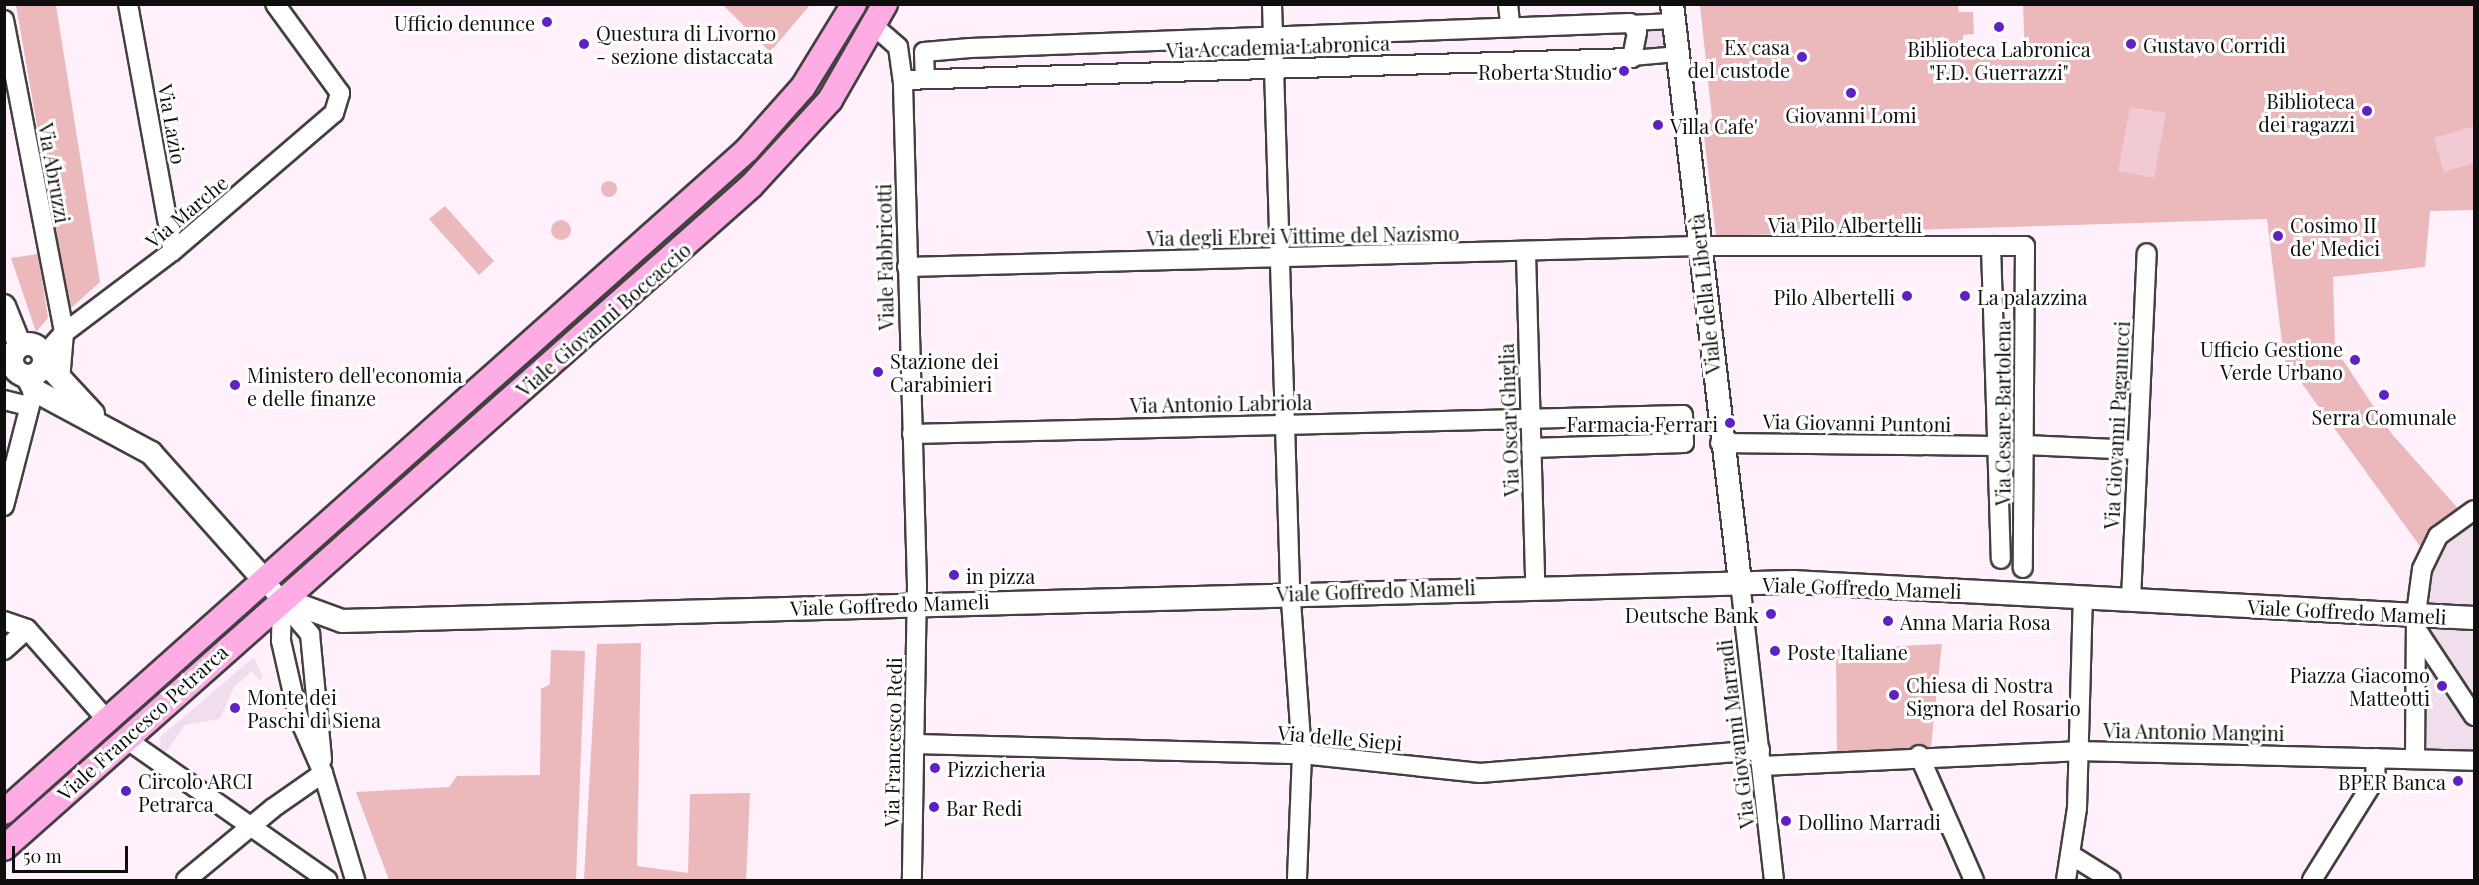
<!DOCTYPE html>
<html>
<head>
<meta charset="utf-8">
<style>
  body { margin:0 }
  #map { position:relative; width:2479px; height:885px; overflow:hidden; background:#fff0fb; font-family:"Playfair Display",serif }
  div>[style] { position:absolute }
  .green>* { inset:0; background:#ebb8bc }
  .round { border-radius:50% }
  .pitch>* { inset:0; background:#f2cad3 }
  .plaza>* { inset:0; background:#f0deed }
  .roads { filter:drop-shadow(2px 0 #414141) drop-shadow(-2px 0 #414141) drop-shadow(0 2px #414141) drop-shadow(0 -2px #414141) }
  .pedestrian>* { height:14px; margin:-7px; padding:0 7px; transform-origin:7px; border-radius:7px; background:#fff }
  .minor>* { height:18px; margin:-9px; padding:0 9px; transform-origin:9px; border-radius:9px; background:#fff }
  .tertiary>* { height:22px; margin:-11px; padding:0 11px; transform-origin:11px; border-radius:11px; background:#fff }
  .tertiary>.ring { margin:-11px; padding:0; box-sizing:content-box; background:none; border:22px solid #fff; border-radius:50% }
  .secondary>* { height:24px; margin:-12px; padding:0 12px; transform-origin:12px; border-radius:12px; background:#ffabe4 }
  .dots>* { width:16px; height:16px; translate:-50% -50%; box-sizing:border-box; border:3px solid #fff; border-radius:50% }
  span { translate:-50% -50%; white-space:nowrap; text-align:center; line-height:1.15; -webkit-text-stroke:6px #fff; paint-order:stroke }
  .poi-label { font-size:20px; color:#0e0e0e }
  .right { translate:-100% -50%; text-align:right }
  .left { translate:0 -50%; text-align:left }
  .street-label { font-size:20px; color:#0e0e0e }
  .frame { position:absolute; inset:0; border:6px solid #0e0e0e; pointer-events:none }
  .scale { position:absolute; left:12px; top:846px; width:116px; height:27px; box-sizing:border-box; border:3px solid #0e0e0e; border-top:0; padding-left:8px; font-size:18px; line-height:21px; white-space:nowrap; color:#0e0e0e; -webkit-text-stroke:4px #fff; paint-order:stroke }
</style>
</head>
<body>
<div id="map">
  <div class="green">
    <div style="clip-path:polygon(16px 5px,56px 5px,100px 282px,69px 310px)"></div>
    <div style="clip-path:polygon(723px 5px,810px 5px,770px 52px)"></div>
    <div style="clip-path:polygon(1700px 5px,1958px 5px,1959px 12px,1973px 12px,1974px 34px,1963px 35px,1964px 56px,2025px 54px,2023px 5px,2474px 5px,2474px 210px,2430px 211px,2425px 267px,2333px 277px,2335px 348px,2391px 433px,2463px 514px,2427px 556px,2284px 359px,2267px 219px,1716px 236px,1703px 127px,1712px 118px)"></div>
    <div style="clip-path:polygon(844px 53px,804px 123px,293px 580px,288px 578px,836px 54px)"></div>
    <div class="round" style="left:601px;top:181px;width:16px;height:16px"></div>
    <div style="clip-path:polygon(445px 206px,494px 261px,479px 275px,429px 219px)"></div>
    <div class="round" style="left:551px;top:220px;width:20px;height:20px"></div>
    <div style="clip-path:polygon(38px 254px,48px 318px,36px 332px,11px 258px)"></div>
    <div style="clip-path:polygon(239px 619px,237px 625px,5px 835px,4px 821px)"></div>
    <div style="clip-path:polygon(641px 643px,637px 866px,688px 873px,690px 794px,750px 793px,746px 880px,584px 880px,597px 644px)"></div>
    <div style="clip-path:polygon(1942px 644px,1930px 755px,1837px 761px,1836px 649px)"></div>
    <div style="clip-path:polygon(551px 650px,585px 651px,576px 880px,389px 880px,356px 792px,449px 787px,457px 776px,540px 775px,541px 689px,550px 684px)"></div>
  </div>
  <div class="pitch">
    <div style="clip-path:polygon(2130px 107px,2166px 113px,2154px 178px,2118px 171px)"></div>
    <div style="clip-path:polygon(2474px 126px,2474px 163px,2444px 172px,2434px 138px)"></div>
  </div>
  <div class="plaza">
    <div style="clip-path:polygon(1664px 17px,1668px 60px,1636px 62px,1640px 30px)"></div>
    <div style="clip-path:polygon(2474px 505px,2474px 768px,2408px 766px,2413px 580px,2432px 532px,2451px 514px)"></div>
    <div style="clip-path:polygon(254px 657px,263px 677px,259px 680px,252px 671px,234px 687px,220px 719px,185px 725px,166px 752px,159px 747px,161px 736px)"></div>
  </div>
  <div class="roads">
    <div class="pedestrian">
      <div style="left:1630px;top:23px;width:44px;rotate:-2.6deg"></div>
      <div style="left:1632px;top:58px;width:36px;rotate:-5deg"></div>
    </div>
    <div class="minor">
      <div style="left:128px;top:4px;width:251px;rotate:79.7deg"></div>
      <div style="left:1272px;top:4px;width:583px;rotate:88.23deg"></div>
      <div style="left:1290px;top:587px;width:167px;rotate:85.9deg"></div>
      <div style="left:1302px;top:754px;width:126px;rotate:92.3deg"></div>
      <div style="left:1508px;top:4px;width:18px;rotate:84deg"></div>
      <div style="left:4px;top:20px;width:319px;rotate:79.1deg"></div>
      <div style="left:64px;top:333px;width:48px;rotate:94.8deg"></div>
      <div style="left:874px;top:26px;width:32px;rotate:41deg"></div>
      <div style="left:898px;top:47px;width:37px;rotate:82deg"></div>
      <div style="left:903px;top:84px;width:501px;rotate:88.4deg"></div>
      <div style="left:917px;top:585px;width:295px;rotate:91deg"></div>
      <div style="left:903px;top:80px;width:729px;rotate:-1.73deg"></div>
      <div style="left:1632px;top:58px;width:26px;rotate:-79deg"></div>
      <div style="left:1637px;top:32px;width:11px;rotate:-128deg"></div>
      <div style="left:1630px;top:23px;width:660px;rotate:177.83deg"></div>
      <div style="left:970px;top:48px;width:46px;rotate:175deg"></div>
      <div style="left:924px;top:52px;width:27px;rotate:88deg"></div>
      <div style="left:1991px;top:246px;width:313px;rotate:88.2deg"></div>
      <div style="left:1526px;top:253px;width:332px;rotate:88.4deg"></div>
      <div style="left:907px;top:267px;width:792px;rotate:-1.52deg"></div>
      <div style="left:1699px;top:246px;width:326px"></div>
      <div style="left:2025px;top:246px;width:322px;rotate:90.4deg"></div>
      <div style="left:43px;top:356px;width:31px;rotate:-48deg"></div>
      <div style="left:64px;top:333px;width:136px;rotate:-37deg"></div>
      <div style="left:173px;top:251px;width:212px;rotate:-40.6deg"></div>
      <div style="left:334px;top:113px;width:21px;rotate:-73deg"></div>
      <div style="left:340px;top:93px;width:110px;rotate:-126.1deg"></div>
      <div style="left:4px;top:367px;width:9px;rotate:-18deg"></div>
      <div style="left:4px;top:400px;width:25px;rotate:14deg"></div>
      <div style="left:912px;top:434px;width:771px;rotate:-1.41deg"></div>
      <div style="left:1683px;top:415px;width:28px;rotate:88deg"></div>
      <div style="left:1684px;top:443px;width:153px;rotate:178.1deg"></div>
      <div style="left:1720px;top:443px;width:275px;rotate:0.6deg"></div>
      <div style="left:2025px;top:445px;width:112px;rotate:2.6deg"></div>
      <div style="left:4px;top:506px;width:120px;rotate:-75.5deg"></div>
      <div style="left:265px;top:581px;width:70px;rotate:49.7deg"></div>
      <div style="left:310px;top:634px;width:126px;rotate:84.5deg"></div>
      <div style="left:1740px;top:582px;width:300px;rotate:83.5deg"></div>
      <div style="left:282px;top:599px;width:42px;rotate:91.4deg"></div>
      <div style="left:281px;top:641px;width:77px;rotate:77.2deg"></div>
      <div style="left:298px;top:716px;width:62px;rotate:66.3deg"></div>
      <div style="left:323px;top:773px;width:112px;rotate:73.3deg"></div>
      <div style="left:2131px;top:599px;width:346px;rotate:-87.4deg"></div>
      <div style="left:4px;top:621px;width:24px;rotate:19deg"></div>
      <div style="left:27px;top:629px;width:121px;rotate:48.7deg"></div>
      <div style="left:2417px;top:630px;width:103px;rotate:56.5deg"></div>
      <div style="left:4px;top:650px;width:31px;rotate:-42deg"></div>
      <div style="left:126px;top:739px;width:246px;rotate:35deg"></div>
      <div style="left:915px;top:744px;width:387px;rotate:1.5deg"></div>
      <div style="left:1302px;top:754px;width:179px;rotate:6.1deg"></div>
      <div style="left:1480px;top:773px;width:281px;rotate:-4.7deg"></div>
      <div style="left:1919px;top:755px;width:137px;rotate:66.3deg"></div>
      <div style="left:2415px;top:759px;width:145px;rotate:-89.6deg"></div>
      <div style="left:2416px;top:614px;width:45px;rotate:-82.4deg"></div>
      <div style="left:2422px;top:569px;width:37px;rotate:-64deg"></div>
      <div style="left:2438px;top:536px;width:44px;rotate:-35.8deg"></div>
      <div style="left:1762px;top:766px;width:315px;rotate:-2.7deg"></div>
      <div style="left:2077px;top:751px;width:397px;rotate:1.4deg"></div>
      <div style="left:2071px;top:855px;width:47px;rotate:32deg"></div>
      <div style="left:186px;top:880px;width:113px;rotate:-39.6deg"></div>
      <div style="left:273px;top:808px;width:61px;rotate:-35deg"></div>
      <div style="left:2066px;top:880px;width:73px;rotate:-81.3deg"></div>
      <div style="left:2077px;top:808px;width:212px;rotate:-88.4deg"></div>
      <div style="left:2312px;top:880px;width:119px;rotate:-58deg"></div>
      <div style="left:2375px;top:779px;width:21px;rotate:-87deg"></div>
    </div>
    <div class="tertiary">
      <div style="left:1672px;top:4px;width:582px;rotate:83.29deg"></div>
      <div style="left:4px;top:306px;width:43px;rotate:68.2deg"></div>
      <div class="ring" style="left:12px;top:344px;width:10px;height:10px"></div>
      <div style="left:44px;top:361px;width:72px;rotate:47.2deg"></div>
      <div style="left:27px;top:376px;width:16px;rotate:63deg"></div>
      <div style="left:34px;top:390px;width:133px;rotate:28.3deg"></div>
      <div style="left:151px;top:453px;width:171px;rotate:48.3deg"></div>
      <div style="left:282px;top:599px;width:64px;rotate:20.1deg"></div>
      <div style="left:342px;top:621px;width:1452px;rotate:-1.54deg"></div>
      <div style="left:1793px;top:582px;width:682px;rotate:3.03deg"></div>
    </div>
    <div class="secondary">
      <div style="left:4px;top:812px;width:995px;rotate:-41.7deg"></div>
      <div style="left:747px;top:150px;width:84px;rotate:-48.4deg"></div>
      <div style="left:803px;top:87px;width:97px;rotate:-58.4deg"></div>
      <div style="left:4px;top:848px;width:998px;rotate:-41.55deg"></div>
      <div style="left:751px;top:186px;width:117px;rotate:-47.4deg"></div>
      <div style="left:830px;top:100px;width:111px;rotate:-60.2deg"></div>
    </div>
  </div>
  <div class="dots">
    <div style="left:547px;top:22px;background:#5f21c4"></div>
    <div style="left:1999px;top:27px;background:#5f21c4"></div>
    <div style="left:584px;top:44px;background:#5f21c4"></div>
    <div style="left:2131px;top:44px;background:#5f21c4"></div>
    <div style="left:1802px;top:57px;background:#5f21c4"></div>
    <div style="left:1624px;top:71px;background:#5f21c4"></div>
    <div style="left:1851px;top:93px;background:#5f21c4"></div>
    <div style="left:2367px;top:111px;background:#5f21c4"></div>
    <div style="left:1658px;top:125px;background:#5f21c4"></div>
    <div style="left:2278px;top:236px;background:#5f21c4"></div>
    <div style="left:1907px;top:296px;background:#5f21c4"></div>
    <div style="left:1965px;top:296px;background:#5f21c4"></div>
    <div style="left:2355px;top:360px;background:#5f21c4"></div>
    <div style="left:878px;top:372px;background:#5f21c4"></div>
    <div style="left:235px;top:385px;background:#5f21c4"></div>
    <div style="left:2384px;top:395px;background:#5f21c4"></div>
    <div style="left:1730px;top:423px;background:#5f21c4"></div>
    <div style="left:954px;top:575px;background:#5f21c4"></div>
    <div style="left:1771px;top:614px;background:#5f21c4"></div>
    <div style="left:1888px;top:621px;background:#5f21c4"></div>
    <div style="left:1775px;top:651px;background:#5f21c4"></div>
    <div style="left:2442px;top:686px;background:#5f21c4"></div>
    <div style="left:1894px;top:695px;background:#5f21c4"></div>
    <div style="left:235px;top:708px;background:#5f21c4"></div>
    <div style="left:935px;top:768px;background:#5f21c4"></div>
    <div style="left:2458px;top:781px;background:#5f21c4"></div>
    <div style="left:126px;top:791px;background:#5f21c4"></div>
    <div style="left:934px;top:807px;background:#5f21c4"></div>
    <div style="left:1786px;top:821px;background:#5f21c4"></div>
  </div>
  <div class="poi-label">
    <span class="right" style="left:535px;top:22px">Ufficio denunce</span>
    <span class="left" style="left:596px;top:44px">Questura di Livorno<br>- sezione distaccata</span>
    <span class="left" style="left:2143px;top:44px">Gustavo Corridi</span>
    <span class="right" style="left:1790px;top:58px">Ex casa<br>del custode</span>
    <span style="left:1999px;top:60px">Biblioteca Labronica<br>"F.D. Guerrazzi"</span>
    <span class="right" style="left:1612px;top:71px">Roberta Studio</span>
    <span class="right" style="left:2355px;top:112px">Biblioteca<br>dei ragazzi</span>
    <span style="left:1851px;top:114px">Giovanni Lomi</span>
    <span class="left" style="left:1670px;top:125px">Villa Cafe'</span>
    <span class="left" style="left:2290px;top:236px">Cosimo II<br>de' Medici</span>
    <span class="right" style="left:1895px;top:296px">Pilo Albertelli</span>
    <span class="left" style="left:1977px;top:296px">La palazzina</span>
    <span class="right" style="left:2343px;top:360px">Ufficio Gestione<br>Verde Urbano</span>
    <span class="left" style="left:890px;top:372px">Stazione dei<br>Carabinieri</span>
    <span class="left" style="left:247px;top:386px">Ministero dell'economia<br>e delle finanze</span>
    <span style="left:2384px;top:416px">Serra Comunale</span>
    <span class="right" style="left:1718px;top:423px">Farmacia Ferrari</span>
    <span class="left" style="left:966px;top:575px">in pizza</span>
    <span class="right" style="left:1759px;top:614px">Deutsche Bank</span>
    <span class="left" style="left:1900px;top:621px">Anna Maria Rosa</span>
    <span class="left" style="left:1787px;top:651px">Poste Italiane</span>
    <span class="right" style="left:2430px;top:686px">Piazza Giacomo<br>Matteotti</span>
    <span class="left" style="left:1906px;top:696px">Chiesa di Nostra<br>Signora del Rosario</span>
    <span class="left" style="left:247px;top:708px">Monte dei<br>Paschi di Siena</span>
    <span class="left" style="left:947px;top:768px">Pizzicheria</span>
    <span class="left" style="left:138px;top:792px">Circolo ARCI<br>Petrarca</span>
    <span class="right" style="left:2446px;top:781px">BPER Banca</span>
    <span class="left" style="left:946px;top:807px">Bar Redi</span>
    <span class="left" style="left:1798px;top:821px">Dollino Marradi</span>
  </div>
  <div class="street-label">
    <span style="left:1278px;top:46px;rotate:-2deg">Via Accademia Labronica</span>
    <span style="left:173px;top:124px;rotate:80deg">Via Lazio</span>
    <span style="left:55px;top:173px;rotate:80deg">Via Abruzzi</span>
    <span style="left:186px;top:211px;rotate:-40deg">Via Marche</span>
    <span style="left:1845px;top:224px">Via Pilo Albertelli</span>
    <span style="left:1303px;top:235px;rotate:-1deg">Via degli Ebrei Vittime del Nazismo</span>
    <span style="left:884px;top:257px;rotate:-91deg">Viale Fabbricotti</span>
    <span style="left:1704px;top:294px;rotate:-96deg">Viale della Libertà</span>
    <span style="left:603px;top:319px;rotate:-41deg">Viale Giovanni Boccaccio</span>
    <span style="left:1221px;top:403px;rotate:-1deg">Via Antonio Labriola</span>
    <span style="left:2002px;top:413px;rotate:-90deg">Via Cesare Bartolena</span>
    <span style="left:1508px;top:420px;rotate:-92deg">Via Oscar Ghiglia</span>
    <span style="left:1857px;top:422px;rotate:1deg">Via Giovanni Puntoni</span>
    <span style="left:2116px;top:425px;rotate:-87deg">Via Giovanni Paganucci</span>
    <span style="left:1862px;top:587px;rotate:2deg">Viale Goffredo Mameli</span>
    <span style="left:1376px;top:590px;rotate:-2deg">Viale Goffredo Mameli</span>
    <span style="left:890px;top:604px;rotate:-2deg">Viale Goffredo Mameli</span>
    <span style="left:2347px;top:611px;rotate:3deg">Viale Goffredo Mameli</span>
    <span style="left:142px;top:722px;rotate:-42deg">Viale Francesco Petrarca</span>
    <span style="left:2194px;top:731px;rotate:1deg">Via Antonio Mangini</span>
    <span style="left:1735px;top:734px;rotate:-97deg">Via Giovanni Marradi</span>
    <span style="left:1340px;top:737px;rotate:5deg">Via delle Siepi</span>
    <span style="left:892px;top:742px;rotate:-89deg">Via Francesco Redi</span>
  </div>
  <div class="frame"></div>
  <div class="scale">50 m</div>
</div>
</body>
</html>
